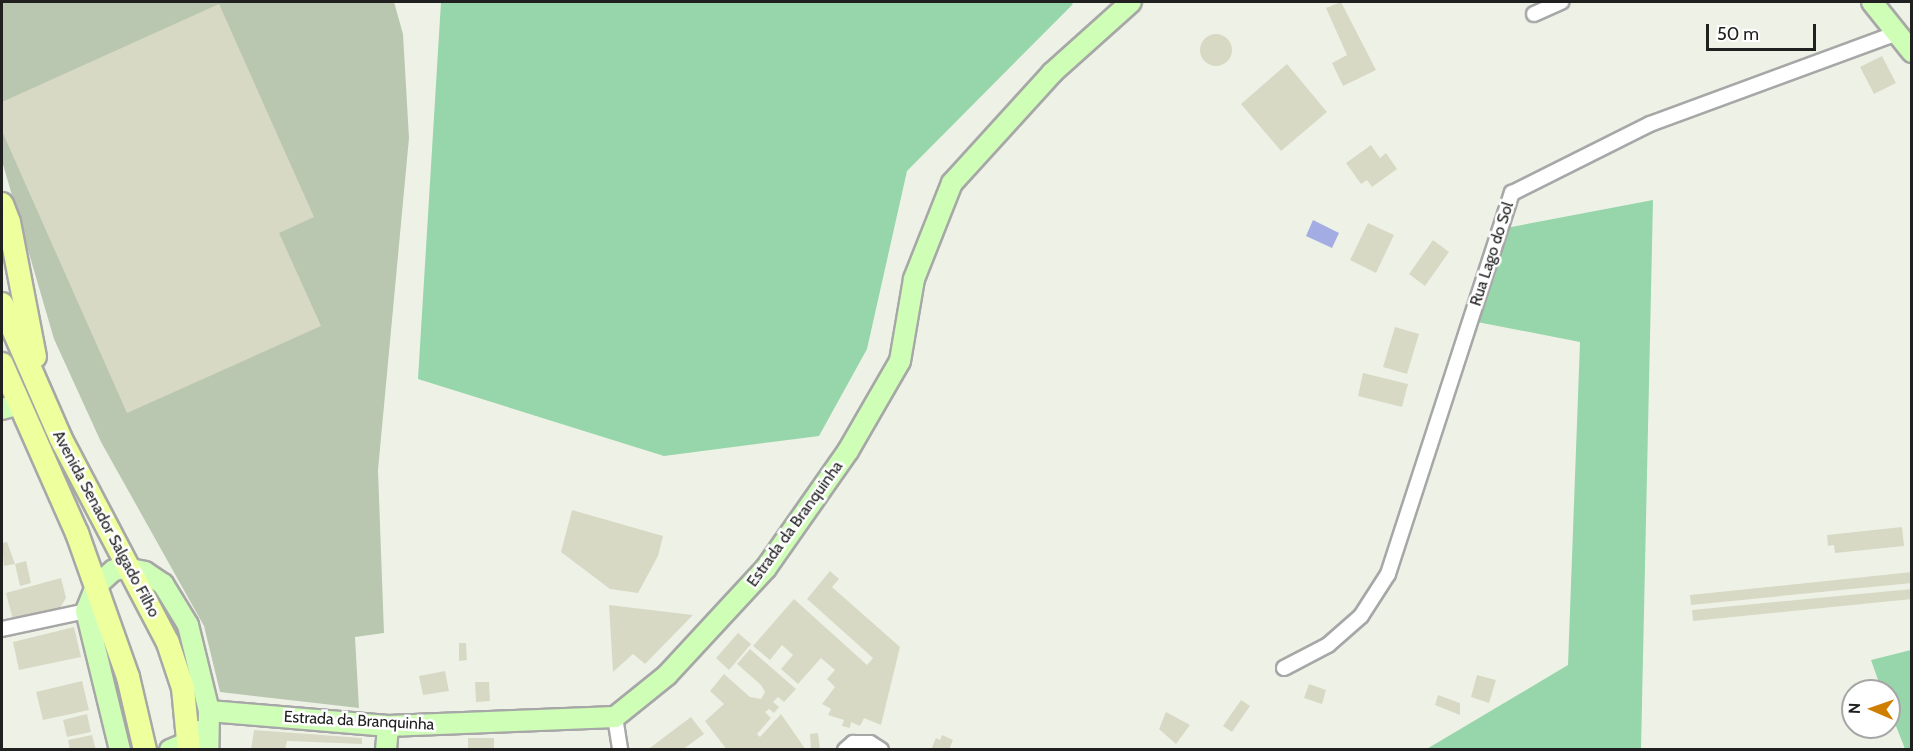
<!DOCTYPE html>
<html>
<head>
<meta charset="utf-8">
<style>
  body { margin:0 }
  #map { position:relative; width:1913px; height:751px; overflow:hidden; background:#eef2e6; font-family:Cabin,sans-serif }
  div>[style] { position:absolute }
  .construction>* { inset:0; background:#b9c7b0 }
  .forest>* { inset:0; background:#97d5aa }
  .water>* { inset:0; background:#a3ade3 }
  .building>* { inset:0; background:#d8d9c5 }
  .round { border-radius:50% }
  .roads { filter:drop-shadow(2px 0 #a7a7a7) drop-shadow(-2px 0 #a7a7a7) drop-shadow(0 2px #a7a7a7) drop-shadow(0 -2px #a7a7a7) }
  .street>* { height:14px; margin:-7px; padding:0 7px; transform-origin:7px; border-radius:7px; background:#fff }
  .secondary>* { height:20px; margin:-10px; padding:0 10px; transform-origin:10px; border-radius:10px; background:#cfffb6 }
  .primary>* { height:22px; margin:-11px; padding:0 11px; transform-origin:11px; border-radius:11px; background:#eeff9d }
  span { translate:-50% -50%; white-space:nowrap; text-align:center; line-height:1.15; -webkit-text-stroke:5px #fff; paint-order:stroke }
  .street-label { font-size:16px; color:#202020 }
  .frame { position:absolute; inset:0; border:3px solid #202020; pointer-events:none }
  .north { position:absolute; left:1841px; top:679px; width:60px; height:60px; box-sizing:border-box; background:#fff; border:2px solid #a6a6a6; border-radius:50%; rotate:272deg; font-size:16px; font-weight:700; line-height:24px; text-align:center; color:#202020 }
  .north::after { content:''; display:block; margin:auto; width:21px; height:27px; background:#d07e00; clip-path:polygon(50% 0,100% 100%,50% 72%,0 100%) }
  .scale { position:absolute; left:1706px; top:24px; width:110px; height:27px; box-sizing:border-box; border:3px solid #202020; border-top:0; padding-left:8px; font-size:18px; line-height:21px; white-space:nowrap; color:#202020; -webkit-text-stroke:4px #fff; paint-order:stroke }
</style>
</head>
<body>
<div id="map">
  <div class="construction">
    <div style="clip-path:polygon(2px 2px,394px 2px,403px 34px,409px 138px,378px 470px,384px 633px,355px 637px,359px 708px,220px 692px,204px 626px,101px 442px,54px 339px,2px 161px)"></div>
  </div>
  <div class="forest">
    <div style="clip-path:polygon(441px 2px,1070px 2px,1073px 4px,907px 171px,867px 349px,819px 436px,664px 456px,418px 379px)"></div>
    <div style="clip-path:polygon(1653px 200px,1641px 749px,1425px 750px,1568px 665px,1580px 342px,1472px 321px,1506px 228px)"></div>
    <div style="clip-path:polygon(1911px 650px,1911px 749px,1905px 749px,1889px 708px,1889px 691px,1882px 691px,1871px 660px)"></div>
  </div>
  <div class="water">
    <div style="clip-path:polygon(1313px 220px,1339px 233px,1332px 248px,1306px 236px)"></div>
  </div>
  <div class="building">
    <div style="clip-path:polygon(1341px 2px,1376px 70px,1343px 86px,1332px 63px,1347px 55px,1326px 8px)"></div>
    <div style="clip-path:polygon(219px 4px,314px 217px,279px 233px,321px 326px,127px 413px,2px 131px,2px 102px)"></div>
    <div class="round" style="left:1200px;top:34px;width:32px;height:32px"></div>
    <div style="clip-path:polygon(1882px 56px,1896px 83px,1874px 94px,1860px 67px)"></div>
    <div style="clip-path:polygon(1287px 64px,1327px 112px,1281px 151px,1241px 104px)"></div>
    <div style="clip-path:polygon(1371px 145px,1380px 158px,1386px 153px,1397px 169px,1372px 187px,1367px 180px,1361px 184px,1346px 163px)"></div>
    <div style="clip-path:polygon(1368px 223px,1394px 235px,1376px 273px,1350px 260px)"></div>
    <div style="clip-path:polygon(1433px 240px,1449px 252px,1425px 286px,1409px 274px)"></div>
    <div style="clip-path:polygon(1395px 327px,1419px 334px,1407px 374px,1383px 367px)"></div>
    <div style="clip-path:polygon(1363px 373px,1408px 384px,1402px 407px,1358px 396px)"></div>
    <div style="clip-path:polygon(572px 510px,663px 536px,658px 556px,638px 593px,610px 589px,561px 552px)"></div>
    <div style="clip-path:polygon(1902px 527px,1904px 546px,1835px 553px,1834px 545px,1828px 546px,1827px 535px)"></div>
    <div style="clip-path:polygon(7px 542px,15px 564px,4px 566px,2px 543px)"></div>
    <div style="clip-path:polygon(26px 561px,31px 583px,20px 586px,15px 564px)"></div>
    <div style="clip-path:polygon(830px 571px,839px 579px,832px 587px,900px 647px,881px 725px,864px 718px,860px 726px,851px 722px,850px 728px,842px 726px,844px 720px,828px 715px,831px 709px,822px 704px,835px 687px,827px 679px,835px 670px,821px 658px,798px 684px,781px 669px,793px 655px,782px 645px,770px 660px,753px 646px,794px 599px,867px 665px,873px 658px,807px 599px)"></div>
    <div style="clip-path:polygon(1912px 572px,1912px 583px,1691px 605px,1690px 595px)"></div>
    <div style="clip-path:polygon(61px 578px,66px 598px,60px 608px,13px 620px,6px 593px)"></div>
    <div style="clip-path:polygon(1912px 589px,1912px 599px,1693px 621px,1692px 610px)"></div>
    <div style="clip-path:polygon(609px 605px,693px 615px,645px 664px,633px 654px,613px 672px)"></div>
    <div style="clip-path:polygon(74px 627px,81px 657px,19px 670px,13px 642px)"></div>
    <div style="clip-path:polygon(738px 633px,751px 644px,729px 670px,716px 658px)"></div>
    <div style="clip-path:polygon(459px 643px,466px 643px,467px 660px,459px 661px)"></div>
    <div style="clip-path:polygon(750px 649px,796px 689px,784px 702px,778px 697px,773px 702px,779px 707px,774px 713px,769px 709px,765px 712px,771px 718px,757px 734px,760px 737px,781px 714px,806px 750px,727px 750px,705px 721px,724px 704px,710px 691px,724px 674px,750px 697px,761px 699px,765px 692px,761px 685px,737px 664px)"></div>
    <div style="clip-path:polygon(445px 671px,449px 691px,423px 695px,419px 676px)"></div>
    <div style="clip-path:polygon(1477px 675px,1496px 680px,1489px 703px,1471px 697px)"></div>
    <div style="clip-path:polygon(82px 681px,89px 710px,43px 720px,36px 692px)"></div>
    <div style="clip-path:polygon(475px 682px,489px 682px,490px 701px,476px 702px)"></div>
    <div style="clip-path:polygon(1309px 684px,1326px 690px,1322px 704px,1304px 698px)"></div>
    <div style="clip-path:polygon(1438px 695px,1460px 703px,1460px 715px,1435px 705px)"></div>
    <div style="clip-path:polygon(1241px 700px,1250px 706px,1232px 732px,1223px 726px)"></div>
    <div style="clip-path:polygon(1166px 712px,1190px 725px,1176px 744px,1159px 729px)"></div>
    <div style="clip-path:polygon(87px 714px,91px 732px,67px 737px,63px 720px)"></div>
    <div style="clip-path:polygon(691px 717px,704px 734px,682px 750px,647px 750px)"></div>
    <div style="clip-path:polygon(254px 730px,362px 738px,362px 744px,287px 741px,285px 750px,251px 750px)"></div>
    <div style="clip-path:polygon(818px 733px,820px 749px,811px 750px,810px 734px)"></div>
    <div style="clip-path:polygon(92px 735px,96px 750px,70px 750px,68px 740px)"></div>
    <div style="clip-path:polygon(942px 735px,953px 740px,949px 750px,931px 750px,936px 738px,940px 740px)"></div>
    <div style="clip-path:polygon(468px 738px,494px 738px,494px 750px,468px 750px)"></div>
  </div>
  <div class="roads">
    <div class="street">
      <div style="left:1534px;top:14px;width:30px;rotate:-24deg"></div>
      <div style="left:2px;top:629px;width:86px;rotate:-12.1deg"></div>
      <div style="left:1284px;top:668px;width:50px;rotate:-27.6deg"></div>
      <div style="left:1328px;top:645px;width:44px;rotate:-41.3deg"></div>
      <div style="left:1361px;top:616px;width:50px;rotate:-57.3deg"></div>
      <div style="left:1388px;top:574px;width:401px;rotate:-72deg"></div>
      <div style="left:1512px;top:193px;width:154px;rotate:-26.6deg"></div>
      <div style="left:1650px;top:124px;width:263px;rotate:-20.2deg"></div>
      <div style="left:615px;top:717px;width:33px;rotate:81deg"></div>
      <div style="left:845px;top:750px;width:11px;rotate:-41deg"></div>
      <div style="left:853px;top:743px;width:17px"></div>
      <div style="left:870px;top:743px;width:13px;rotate:32deg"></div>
    </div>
    <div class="secondary">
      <div style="left:1872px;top:2px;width:64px;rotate:51.3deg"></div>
      <div style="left:2px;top:409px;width:19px;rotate:-16deg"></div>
      <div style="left:209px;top:711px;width:180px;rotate:4.8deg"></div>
      <div style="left:388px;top:726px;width:227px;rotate:-2.3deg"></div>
      <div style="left:615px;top:717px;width:67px;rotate:-38.9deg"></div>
      <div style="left:667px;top:675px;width:146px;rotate:-47.2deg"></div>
      <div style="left:766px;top:568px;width:143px;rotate:-55deg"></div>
      <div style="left:848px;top:451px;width:104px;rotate:-60deg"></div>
      <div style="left:900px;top:361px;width:83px;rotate:-80.3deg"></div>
      <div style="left:914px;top:279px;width:103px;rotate:-68.4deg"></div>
      <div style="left:952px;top:183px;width:149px;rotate:-47.7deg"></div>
      <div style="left:1052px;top:73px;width:106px;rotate:-41.9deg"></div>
      <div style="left:120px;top:750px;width:143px;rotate:-103.7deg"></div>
      <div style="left:86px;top:611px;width:27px;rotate:-68deg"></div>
      <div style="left:96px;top:586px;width:24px;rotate:-42deg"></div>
      <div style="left:114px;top:570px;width:11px;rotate:-10deg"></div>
      <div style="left:125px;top:568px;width:20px;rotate:11deg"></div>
      <div style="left:145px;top:572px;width:22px;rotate:34deg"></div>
      <div style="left:163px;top:584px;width:48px;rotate:58.6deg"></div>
      <div style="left:188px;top:625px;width:89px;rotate:76.3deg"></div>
      <div style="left:209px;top:711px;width:39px;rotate:91deg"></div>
      <div style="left:170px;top:750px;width:15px;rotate:-23deg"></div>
      <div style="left:184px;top:744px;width:18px;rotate:-47deg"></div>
      <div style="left:386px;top:750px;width:24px;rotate:-85deg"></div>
    </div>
    <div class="primary">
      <div style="left:2px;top:204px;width:19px;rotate:69deg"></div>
      <div style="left:9px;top:222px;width:137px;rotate:79.1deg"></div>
      <div style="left:2px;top:304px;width:147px;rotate:66.4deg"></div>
      <div style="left:61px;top:439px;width:230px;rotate:62.3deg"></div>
      <div style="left:168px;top:643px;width:47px;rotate:71.6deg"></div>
      <div style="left:183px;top:688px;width:62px;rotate:84.5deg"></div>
      <div style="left:2px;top:364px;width:185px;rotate:66.1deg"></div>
      <div style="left:77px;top:533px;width:153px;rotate:70.5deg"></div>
      <div style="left:128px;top:677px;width:75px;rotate:76.9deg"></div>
    </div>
  </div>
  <div class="street-label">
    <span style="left:1492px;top:254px;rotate:-72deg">Rua Lago do Sol</span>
    <span style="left:106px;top:524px;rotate:62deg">Avenida Senador Salgado Filho</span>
    <span style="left:795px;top:524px;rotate:-54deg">Estrada da Branquinha</span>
    <span style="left:359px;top:721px;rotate:3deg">Estrada da Branquinha</span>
  </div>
  <div class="frame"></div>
  <div class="north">N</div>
  <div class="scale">50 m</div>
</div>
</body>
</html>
